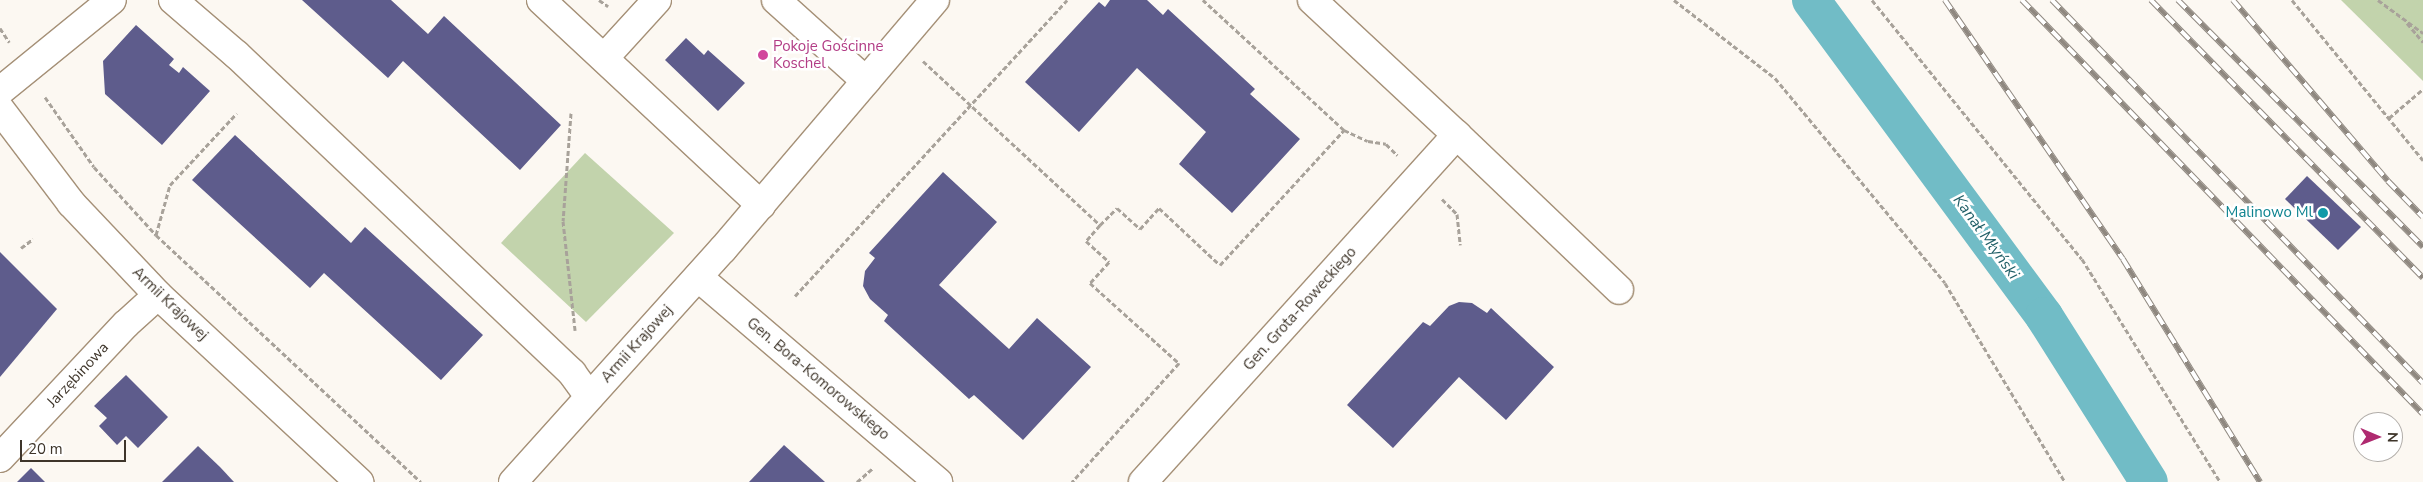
<!DOCTYPE html>
<html>
<head>
<meta charset="utf-8">
<style>
  body { margin:0 }
  #map { position:relative; width:2423px; height:482px; overflow:hidden; background:#fcf8f2; font-family:"Nunito Sans",sans-serif }
  div>[style] { position:absolute }
  .green>* { inset:0; background:#c2d3ac }
  .canal>* { height:38px; margin:-19px; padding:0 19px; transform-origin:19px; border-radius:19px; background:#71bcc6 }
  .building>* { inset:0; background:#5e5c8c }
  .path>* { height:3px; margin-top:-1.5px; transform-origin:0; background:repeating-linear-gradient(90deg,#a8a29a 0 5px,transparent 0 7.5px) }
  .roads { filter:drop-shadow(1px 0 #a59077) drop-shadow(-1px 0 #a59077) drop-shadow(0 1px #a59077) drop-shadow(0 -1px #a59077) }
  .minor>* { height:28px; margin:-14px; padding:0 14px; transform-origin:14px; border-radius:14px; background:#fff }
  .rail>* { height:5.5px; margin-top:-2.75px; transform-origin:0; background:repeating-linear-gradient(90deg,#fff 0 11px,#8f8880 0 22px); box-sizing:border-box; border-block:1px solid #8f8880 }
  .dots>* { width:14px; height:14px; translate:-50% -50%; box-sizing:border-box; border:2px solid #fff; border-radius:50% }
  span { translate:-50% -50%; white-space:nowrap; text-align:center; line-height:1.15; -webkit-text-stroke:5px #fff; paint-order:stroke }
  .hotel-label { font-size:15px; color:#b23c85 }
  .left { translate:0 -50%; text-align:left }
  .culture-label { font-size:15px; color:#0d838f }
  .right { translate:-100% -50%; text-align:right }
  .street-label { font-size:15px; color:#3e352a }
  .water-label { font-size:16px; color:#1f5e66; font-style:italic }
  .north { position:absolute; left:2353px; top:412px; width:50px; height:50px; box-sizing:border-box; background:#fff; border:1px solid #b2aeaa; border-radius:50%; rotate:91deg; font-size:14px; font-weight:700; line-height:20px; text-align:center; color:#3e352a }
  .north::after { content:''; display:block; margin:auto; width:18px; height:22px; background:#af2a70; clip-path:polygon(50% 0,100% 100%,50% 72%,0 100%) }
  .scale { position:absolute; left:20px; top:440px; width:106px; height:22px; box-sizing:border-box; border:2px solid #3e352a; border-top:0; padding-left:6px; font-size:15px; line-height:18px; white-space:nowrap; color:#3e352a; -webkit-text-stroke:4px #fff; paint-order:stroke }
</style>
</head>
<body>
<div id="map">
  <div class="green">
    <div style="clip-path:polygon(2341px 0,2423px 0,2423px 81px)"></div>
    <div style="clip-path:polygon(585px 153px,674px 233px,586px 322px,501px 243px)"></div>
  </div>
  <div class="canal">
    <div style="left:1811px;top:0;width:393px;rotate:53.6deg"></div>
    <div style="left:2044px;top:316px;width:196px;rotate:57.7deg"></div>
  </div>
  <div class="building">
    <div style="clip-path:polygon(302px 0,391px 0,428px 34px,444px 16px,561px 125px,520px 170px,403px 61px,388px 78px)"></div>
    <div style="clip-path:polygon(1110px 0,1147px 0,1163px 15px,1168px 9px,1255px 89px,1250px 94px,1300px 139px,1232px 213px,1179px 164px,1206px 132px,1137px 68px,1079px 132px,1025px 82px,1099px 2px,1105px 7px)"></div>
    <div style="clip-path:polygon(136px 25px,174px 59px,169px 65px,179px 73px,183px 67px,210px 91px,162px 145px,105px 94px,103px 61px)"></div>
    <div style="clip-path:polygon(686px 38px,704px 55px,708px 50px,745px 83px,718px 111px,665px 60px)"></div>
    <div style="clip-path:polygon(235px 135px,351px 243px,365px 227px,483px 335px,441px 380px,324px 273px,310px 288px,192px 180px)"></div>
    <div style="clip-path:polygon(943px 172px,997px 222px,939px 285px,1009px 349px,1037px 318px,1091px 367px,1023px 440px,974px 395px,969px 399px,884px 321px,888px 315px,870px 299px,863px 286px,865px 271px,875px 258px,869px 253px)"></div>
    <div style="clip-path:polygon(2307px 176px,2361px 227px,2338px 250px,2285px 199px)"></div>
    <div style="clip-path:polygon(0 252px,57px 309px,0 377px)"></div>
    <div style="clip-path:polygon(1459px 302px,1472px 303px,1487px 313px,1491px 308px,1554px 367px,1506px 420px,1459px 377px,1393px 448px,1347px 405px,1423px 322px,1430px 326px,1449px 306px)"></div>
    <div style="clip-path:polygon(126px 375px,168px 417px,138px 448px,126px 436px,117px 445px,99px 426px,107px 418px,94px 406px)"></div>
    <div style="clip-path:polygon(784px 445px,825px 482px,749px 482px)"></div>
    <div style="clip-path:polygon(198px 446px,220px 467px,234px 482px,162px 482px)"></div>
    <div style="clip-path:polygon(31px 468px,45px 482px,17px 482px)"></div>
  </div>
  <div class="path">
    <div style="left:599px;top:0;width:11px;rotate:34deg"></div>
    <div style="left:1674px;top:0;width:128px;rotate:37.7deg"></div>
    <div style="left:1775px;top:78px;width:266px;rotate:50.3deg"></div>
    <div style="left:1945px;top:283px;width:232px;rotate:58.9deg"></div>
    <div style="left:1872px;top:0;width:333px;rotate:51deg"></div>
    <div style="left:2082px;top:259px;width:262px;rotate:58.2deg"></div>
    <div style="left:2292px;top:0;width:207px;rotate:50.7deg"></div>
    <div style="left:2378px;top:0;width:56px;rotate:36.3deg"></div>
    <div style="left:2407px;top:23px;width:25px;rotate:50deg"></div>
    <div style="left:0;top:28px;width:17px;rotate:57deg"></div>
    <div style="left:923px;top:61px;width:241px;rotate:42.8deg"></div>
    <div style="left:1100px;top:225px;width:21px;rotate:131deg"></div>
    <div style="left:1086px;top:241px;width:31px;rotate:42deg"></div>
    <div style="left:1109px;top:262px;width:28px;rotate:132deg"></div>
    <div style="left:1090px;top:283px;width:120px;rotate:42deg"></div>
    <div style="left:1179px;top:363px;width:160px;rotate:132deg"></div>
    <div style="left:45px;top:97px;width:85px;rotate:55deg"></div>
    <div style="left:94px;top:167px;width:92px;rotate:47.6deg"></div>
    <div style="left:156px;top:235px;width:362px;rotate:43deg"></div>
    <div style="left:571px;top:113px;width:108px;rotate:94.2deg"></div>
    <div style="left:563px;top:221px;width:110px;rotate:83.7deg"></div>
    <div style="left:2389px;top:118px;width:45px;rotate:-40.5deg"></div>
    <div style="left:1344px;top:130px;width:26px;rotate:25deg"></div>
    <div style="left:1368px;top:141px;width:18px;rotate:9deg"></div>
    <div style="left:1386px;top:144px;width:16px;rotate:45deg"></div>
    <div style="left:1442px;top:199px;width:21px;rotate:45deg"></div>
    <div style="left:1457px;top:214px;width:31px;rotate:84deg"></div>
    <div style="left:1100px;top:225px;width:24px;rotate:-45deg"></div>
    <div style="left:1117px;top:208px;width:31px;rotate:42deg"></div>
    <div style="left:1140px;top:229px;width:28px;rotate:-48deg"></div>
    <div style="left:1159px;top:208px;width:83px;rotate:43.1deg"></div>
    <div style="left:1220px;top:265px;width:183px;rotate:-47.4deg"></div>
    <div style="left:1344px;top:130px;width:192px;rotate:-137.3deg"></div>
    <div style="left:156px;top:235px;width:52px;rotate:-74.4deg"></div>
    <div style="left:170px;top:185px;width:98px;rotate:-47.1deg"></div>
    <div style="left:21px;top:248px;width:15px;rotate:-37deg"></div>
    <div style="left:795px;top:296px;width:402px;rotate:-47.4deg"></div>
    <div style="left:857px;top:482px;width:21px;rotate:-41deg"></div>
  </div>
  <div class="roads">
    <div class="minor">
      <div style="left:173px;top:0;width:84px;rotate:40.7deg"></div>
      <div style="left:237px;top:55px;width:462px;rotate:43.5deg"></div>
      <div style="left:572px;top:373px;width:29px;rotate:54deg"></div>
      <div style="left:541px;top:0;width:301px;rotate:43deg"></div>
      <div style="left:776px;top:0;width:121px;rotate:42deg"></div>
      <div style="left:1312px;top:0;width:198px;rotate:43deg"></div>
      <div style="left:605px;top:57px;width:77px;rotate:-47.6deg"></div>
      <div style="left:0;top:91px;width:144px;rotate:-39.1deg"></div>
      <div style="left:0;top:109px;width:118px;rotate:52.9deg"></div>
      <div style="left:71px;top:203px;width:127px;rotate:46.6deg"></div>
      <div style="left:158px;top:295px;width:275px;rotate:42.9deg"></div>
      <div style="left:698px;top:277px;width:316px;rotate:40.5deg"></div>
      <div style="left:0;top:458px;width:184px;rotate:-46.8deg"></div>
      <div style="left:126px;top:324px;width:43px;rotate:-42.2deg"></div>
      <div style="left:513px;top:482px;width:314px;rotate:-48deg"></div>
      <div style="left:723px;top:249px;width:327px;rotate:-49.6deg"></div>
      <div style="left:1143px;top:482px;width:468px;rotate:-47.9deg"></div>
      <div style="left:1457px;top:135px;width:224px;rotate:43.7deg"></div>
    </div>
  </div>
  <div class="rail">
    <div style="left:1945px;top:0;width:314px;rotate:55.5deg"></div>
    <div style="left:2123px;top:259px;width:262px;rotate:58.4deg"></div>
    <div style="left:2022px;top:0;width:576px;rotate:45.91deg"></div>
    <div style="left:2052px;top:0;width:533px;rotate:45.91deg"></div>
    <div style="left:2151px;top:0;width:389px;rotate:45.6deg"></div>
    <div style="left:2178px;top:0;width:348px;rotate:45.2deg"></div>
    <div style="left:2233px;top:0;width:238px;rotate:49.4deg"></div>
    <div style="left:2388px;top:181px;width:50px;rotate:45.8deg"></div>
  </div>
  <div class="dots">
    <div style="left:763px;top:55px;background:#d1479c"></div>
    <div style="left:2323px;top:213px;background:#0f9aa8"></div>
  </div>
  <div class="hotel-label">
    <span class="left" style="left:773px;top:55px">Pokoje Gościnne<br>Koschel</span>
  </div>
  <div class="culture-label">
    <span class="right" style="left:2313px;top:213px">Malinowo Ml</span>
  </div>
  <div class="street-label">
    <span style="left:170px;top:304px;rotate:44deg">Armii Krajowej</span>
    <span style="left:1300px;top:309px;rotate:-48deg">Gen. Grota-Roweckiego</span>
    <span style="left:637px;top:344px;rotate:-48deg">Armii Krajowej</span>
    <span style="left:78px;top:375px;rotate:-47deg">Jarzębinowa</span>
    <span style="left:818px;top:379px;rotate:40deg">Gen. Bora-Komorowskiego</span>
  </div>
  <div class="water-label">
    <span style="left:1986px;top:237px;rotate:54deg">Kanał Młyński</span>
  </div>
  <div class="north">N</div>
  <div class="scale">20 m</div>
</div>
</body>
</html>
